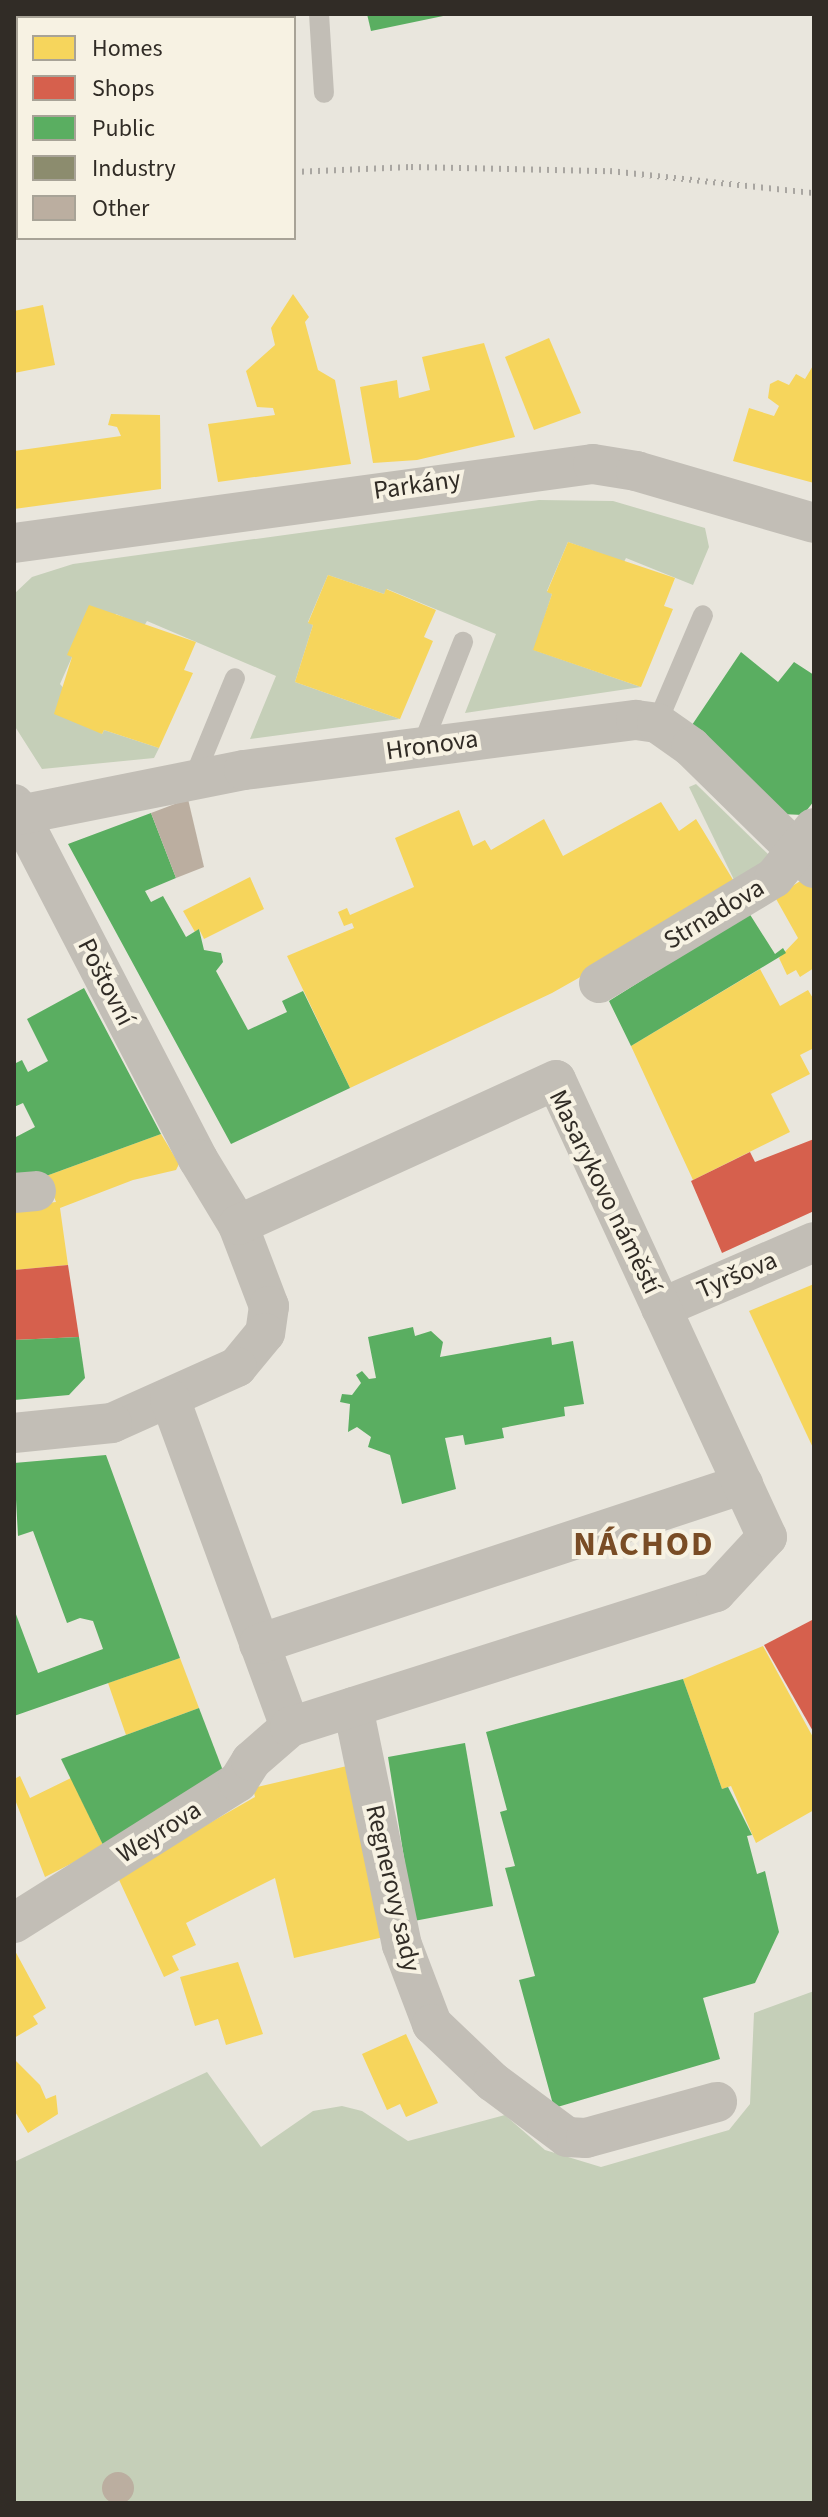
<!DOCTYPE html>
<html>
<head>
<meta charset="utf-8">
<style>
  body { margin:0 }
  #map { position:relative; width:828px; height:2517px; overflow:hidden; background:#e9e6dd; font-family:"Source Sans 3",sans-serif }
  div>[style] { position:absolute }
  .green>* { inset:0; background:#c5cfb8 }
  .homes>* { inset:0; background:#f6d55c }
  .shops>* { inset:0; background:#d6604d }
  .public>* { inset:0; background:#5aae61 }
  .industry>* { inset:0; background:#8c8c6e }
  .building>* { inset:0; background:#bbaea0 }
  .round { border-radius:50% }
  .lane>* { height:20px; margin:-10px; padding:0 10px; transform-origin:10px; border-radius:10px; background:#c2beb6 }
  .street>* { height:40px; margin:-20px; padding:0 20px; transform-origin:20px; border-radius:20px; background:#c2beb6 }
  .rail>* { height:6px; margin-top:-3px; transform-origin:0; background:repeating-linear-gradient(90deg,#a9a6a1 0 2px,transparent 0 8px) }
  span { translate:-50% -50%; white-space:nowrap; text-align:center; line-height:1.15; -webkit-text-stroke:8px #f7f2e3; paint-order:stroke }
  .street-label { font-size:26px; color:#312c26 }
  .district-label { font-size:34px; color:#794c25; font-weight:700; letter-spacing:2px }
  .frame { position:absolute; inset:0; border:16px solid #312c26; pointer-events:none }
  .legend { position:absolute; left:16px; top:16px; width:280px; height:224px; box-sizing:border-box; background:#f7f2e3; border:2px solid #a8a397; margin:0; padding:10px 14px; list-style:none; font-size:24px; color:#312c26 }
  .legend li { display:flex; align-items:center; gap:16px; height:40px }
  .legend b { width:40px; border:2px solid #a8a397 }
</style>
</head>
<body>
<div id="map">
  <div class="green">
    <div style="clip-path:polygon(539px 500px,613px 501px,705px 528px,709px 547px,693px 585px,626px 558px,624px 562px,568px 542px,547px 591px,552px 594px,534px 650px,641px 687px,465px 713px,496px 634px,387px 589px,384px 594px,328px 575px,308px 622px,313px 625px,295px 682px,400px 719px,250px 739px,276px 676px,147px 621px,144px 626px,116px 614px,72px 657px,60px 684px,102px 734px,104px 730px,159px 748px,154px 758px,42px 769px,14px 725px,14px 594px,32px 577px,73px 564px)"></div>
    <div style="clip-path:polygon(696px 784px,769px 855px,738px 888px,689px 787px)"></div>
    <div style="clip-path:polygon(814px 1991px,814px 2503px,14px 2503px,14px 2162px,207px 2072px,261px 2147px,313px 2111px,342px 2106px,362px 2111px,408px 2141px,505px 2115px,545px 2150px,601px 2167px,729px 2130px,750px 2104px,754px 2013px)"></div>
  </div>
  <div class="homes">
    <div style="clip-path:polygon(293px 294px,309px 317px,305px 322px,318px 370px,335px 380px,351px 464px,218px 482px,208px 424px,275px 415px,273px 408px,257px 407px,246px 371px,275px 345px,271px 328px)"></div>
    <div style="clip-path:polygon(43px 305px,55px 365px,14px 373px,14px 311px)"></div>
    <div style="clip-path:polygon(549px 338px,581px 413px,534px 430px,505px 357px)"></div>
    <div style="clip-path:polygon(484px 343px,515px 437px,417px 460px,373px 463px,360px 387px,397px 380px,399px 398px,430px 390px,422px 357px)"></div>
    <div style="clip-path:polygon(814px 364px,814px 483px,733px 461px,749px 408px,774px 416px,779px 406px,768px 398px,770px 384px,778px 380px,789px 385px,796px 374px,805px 379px)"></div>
    <div style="clip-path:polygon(111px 414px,160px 415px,161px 489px,14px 509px,14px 451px,121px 436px,117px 427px,108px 425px)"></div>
    <div style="clip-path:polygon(568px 542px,675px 578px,664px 606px,673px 609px,641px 687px,533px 650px,552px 594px,547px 592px)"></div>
    <div style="clip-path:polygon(328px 575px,384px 594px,386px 589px,436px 610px,424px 637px,433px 641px,400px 719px,295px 682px,313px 625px,308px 623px)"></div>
    <div style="clip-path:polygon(89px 605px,196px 642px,184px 670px,193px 673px,159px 748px,104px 730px,102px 734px,54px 714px,72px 657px,67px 655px)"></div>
    <div style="clip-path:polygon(661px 802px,679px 831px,696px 819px,738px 888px,552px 993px,350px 1088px,287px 956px,354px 928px,352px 923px,344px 926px,338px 912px,347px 908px,350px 915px,414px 887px,395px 838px,459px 810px,473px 846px,485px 840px,491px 850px,544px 819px,563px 856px)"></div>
    <div style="clip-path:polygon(250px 877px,264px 909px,204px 939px,199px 929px,195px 932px,183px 911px)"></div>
    <div style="clip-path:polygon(805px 878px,814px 889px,814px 968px,800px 977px,796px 970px,787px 975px,779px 958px,798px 938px,775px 897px)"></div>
    <div style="clip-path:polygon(760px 969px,780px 1006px,808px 990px,814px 1000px,814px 1048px,800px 1055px,810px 1074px,771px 1094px,790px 1132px,693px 1180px,631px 1046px)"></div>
    <div style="clip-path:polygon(161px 1134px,179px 1164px,176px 1170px,133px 1180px,60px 1208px,68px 1265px,14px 1270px,14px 1207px,56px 1202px,46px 1176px)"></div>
    <div style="clip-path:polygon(814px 1284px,814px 1450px,749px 1311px)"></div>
    <div style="clip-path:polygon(763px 1646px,814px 1739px,814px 1810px,756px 1843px,731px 1786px,722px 1789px,683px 1679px)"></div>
    <div style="clip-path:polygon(180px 1658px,199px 1708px,126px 1735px,108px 1683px)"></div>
    <div style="clip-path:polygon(347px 1766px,388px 1936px,294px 1958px,275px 1878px,186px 1923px,196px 1945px,172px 1956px,179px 1970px,164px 1977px,114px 1869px,192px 1833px,255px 1797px,253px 1788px)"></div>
    <div style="clip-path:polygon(20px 1776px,30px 1798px,71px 1778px,104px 1847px,45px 1877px,14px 1797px,14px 1779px)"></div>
    <div style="clip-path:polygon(14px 1949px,46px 2008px,33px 2016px,38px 2024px,14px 2038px)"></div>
    <div style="clip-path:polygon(238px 1962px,263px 2034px,226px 2045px,218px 2019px,195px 2026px,180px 1977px)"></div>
    <div style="clip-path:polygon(406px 2034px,438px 2103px,406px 2117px,400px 2104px,387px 2110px,362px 2054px)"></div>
    <div style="clip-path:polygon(14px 2059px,40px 2085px,46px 2099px,56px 2095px,58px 2114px,28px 2133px,14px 2110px)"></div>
  </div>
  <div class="shops">
    <div style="clip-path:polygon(814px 1139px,814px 1211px,722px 1253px,691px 1181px,750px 1152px,755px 1162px)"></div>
    <div style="clip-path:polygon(68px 1265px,79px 1337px,14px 1340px,14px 1270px)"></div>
    <div style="clip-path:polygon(814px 1619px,814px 1733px,764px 1645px)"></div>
  </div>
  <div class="public">
    <div style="clip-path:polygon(367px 14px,448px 14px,448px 15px,371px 31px)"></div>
    <div style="clip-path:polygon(741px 652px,778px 682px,794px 662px,814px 675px,814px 801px,803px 815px,781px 814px,692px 725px)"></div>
    <div style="clip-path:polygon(151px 813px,176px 878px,145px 891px,151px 902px,163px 896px,186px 937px,199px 929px,204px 950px,221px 953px,223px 962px,216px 971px,248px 1030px,287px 1012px,282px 1001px,303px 991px,350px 1088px,231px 1144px,68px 844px)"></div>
    <div style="clip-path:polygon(749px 913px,775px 954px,783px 948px,786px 953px,631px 1046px,609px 1001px)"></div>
    <div style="clip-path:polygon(84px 988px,161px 1134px,46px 1176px,14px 1180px,14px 1138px,35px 1127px,23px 1103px,14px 1107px,14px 1064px,22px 1060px,28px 1072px,48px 1061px,27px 1019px)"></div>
    <div style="clip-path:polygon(413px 1327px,415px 1336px,431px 1331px,443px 1342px,440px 1357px,551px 1337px,552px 1345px,573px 1341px,584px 1404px,564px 1407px,565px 1416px,502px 1428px,504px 1438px,465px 1445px,463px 1435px,445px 1438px,456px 1489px,402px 1504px,390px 1455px,368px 1447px,371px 1437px,357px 1427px,348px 1432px,350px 1404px,340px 1402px,342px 1394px,352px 1395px,361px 1383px,356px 1375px,362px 1371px,369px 1379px,376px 1378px,368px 1337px)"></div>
    <div style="clip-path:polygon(79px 1337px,85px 1378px,69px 1395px,14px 1400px,14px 1340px)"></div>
    <div style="clip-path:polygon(106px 1455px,180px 1658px,14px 1716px,14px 1609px,38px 1673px,103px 1649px,93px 1621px,80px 1618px,67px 1623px,33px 1531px,18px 1536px,14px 1463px)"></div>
    <div style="clip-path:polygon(683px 1679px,722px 1789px,728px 1787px,752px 1835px,747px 1836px,757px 1874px,765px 1871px,779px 1932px,755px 1983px,703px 1998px,720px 2059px,554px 2108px,519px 1980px,535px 1976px,505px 1868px,515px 1866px,500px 1812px,507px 1810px,486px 1732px)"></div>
    <div style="clip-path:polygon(199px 1708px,225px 1776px,104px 1847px,61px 1759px)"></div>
    <div style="clip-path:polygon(465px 1743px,493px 1906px,414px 1921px,388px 1757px)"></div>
  </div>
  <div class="industry">
    <div style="clip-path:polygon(14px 14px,232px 14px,232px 15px,18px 18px,14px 76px)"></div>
  </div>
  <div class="building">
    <div style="clip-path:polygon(188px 799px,204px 867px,176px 878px,151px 813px)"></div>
    <div class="round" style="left:102px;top:2472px;width:32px;height:32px"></div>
  </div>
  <div class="lane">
    <div style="left:319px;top:14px;width:79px;rotate:86.4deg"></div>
    <div style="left:14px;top:117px;width:4px;rotate:-14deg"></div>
    <div style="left:657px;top:723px;width:117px;rotate:-66.9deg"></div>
    <div style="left:422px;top:746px;width:112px;rotate:-68.5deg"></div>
    <div style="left:193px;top:780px;width:110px;rotate:-67.6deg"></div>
  </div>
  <div class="street">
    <div style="left:14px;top:543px;width:584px;rotate:-7.77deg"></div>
    <div style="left:593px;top:464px;width:44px;rotate:9.2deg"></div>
    <div style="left:636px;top:471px;width:185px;rotate:16.3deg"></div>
    <div style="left:14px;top:804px;width:400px;rotate:62.6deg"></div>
    <div style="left:198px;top:1159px;width:77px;rotate:58.8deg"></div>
    <div style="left:238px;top:1225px;width:87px;rotate:69.1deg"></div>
    <div style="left:269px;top:1306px;width:27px;rotate:98deg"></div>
    <div style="left:265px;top:1333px;width:44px;rotate:129.5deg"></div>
    <div style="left:237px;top:1367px;width:137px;rotate:155.9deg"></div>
    <div style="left:112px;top:1423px;width:99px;rotate:174.2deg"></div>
    <div style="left:14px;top:816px;width:235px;rotate:-11.3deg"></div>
    <div style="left:244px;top:770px;width:395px;rotate:-7.3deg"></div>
    <div style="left:636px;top:720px;width:21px;rotate:8deg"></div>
    <div style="left:657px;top:723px;width:42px;rotate:35.2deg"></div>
    <div style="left:691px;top:747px;width:173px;rotate:44.5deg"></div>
    <div style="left:599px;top:983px;width:204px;rotate:-31deg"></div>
    <div style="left:774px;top:878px;width:64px;rotate:-51.3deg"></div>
    <div style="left:14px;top:1193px;width:22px;rotate:-5deg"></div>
    <div style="left:661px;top:1308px;width:167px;rotate:-23.3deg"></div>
    <div style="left:170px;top:1399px;width:349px;rotate:69.9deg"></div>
    <div style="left:259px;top:1644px;width:510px;rotate:-18.29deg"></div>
    <div style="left:353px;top:1707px;width:243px;rotate:78.4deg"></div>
    <div style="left:402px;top:1945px;width:85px;rotate:69.2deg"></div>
    <div style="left:432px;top:2024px;width:84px;rotate:43.6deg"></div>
    <div style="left:493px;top:2082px;width:92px;rotate:36.6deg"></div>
    <div style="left:567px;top:2137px;width:19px;rotate:3deg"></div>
    <div style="left:586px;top:2138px;width:136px;rotate:-15.4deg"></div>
    <div style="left:14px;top:1923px;width:265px;rotate:-32.2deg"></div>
    <div style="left:238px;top:1782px;width:25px;rotate:-58deg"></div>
    <div style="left:251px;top:1761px;width:52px;rotate:-41.1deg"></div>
    <div style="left:290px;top:1727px;width:447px;rotate:-17.6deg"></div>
    <div style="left:716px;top:1592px;width:75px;rotate:-47.2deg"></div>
    <div style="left:767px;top:1537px;width:503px;rotate:-114.78deg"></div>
    <div style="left:556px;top:1080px;width:349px;rotate:155.5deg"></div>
  </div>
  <div class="rail">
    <div style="left:294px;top:172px;width:117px;rotate:-2.4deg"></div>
    <div style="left:411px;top:167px;width:199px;rotate:1.2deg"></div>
    <div style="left:610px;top:171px;width:205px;rotate:6.2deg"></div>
    <div style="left:14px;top:208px;width:4px"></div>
  </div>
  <div class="street-label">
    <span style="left:417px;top:485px;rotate:-8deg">Parkány</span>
    <span style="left:432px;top:745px;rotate:-8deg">Hronova</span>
    <span style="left:714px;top:914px;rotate:-31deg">Strnadova</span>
    <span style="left:106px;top:982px;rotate:63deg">Poštovní</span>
    <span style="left:605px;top:1192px;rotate:64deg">Masarykovo náměstí</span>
    <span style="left:737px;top:1275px;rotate:-23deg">Tyršova</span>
    <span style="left:159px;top:1832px;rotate:-32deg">Weyrova</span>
    <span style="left:393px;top:1888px;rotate:77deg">Regnerovy sady</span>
  </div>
  <div class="district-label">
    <span style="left:644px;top:1545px">NÁCHOD</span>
  </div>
  <div class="frame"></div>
  <ul class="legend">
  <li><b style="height:22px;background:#f6d55c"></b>Homes</li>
  <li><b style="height:22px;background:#d6604d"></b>Shops</li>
  <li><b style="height:22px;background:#5aae61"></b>Public</li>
  <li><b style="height:22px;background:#8c8c6e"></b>Industry</li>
  <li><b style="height:22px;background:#bbaea0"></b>Other</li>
  </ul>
</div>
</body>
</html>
